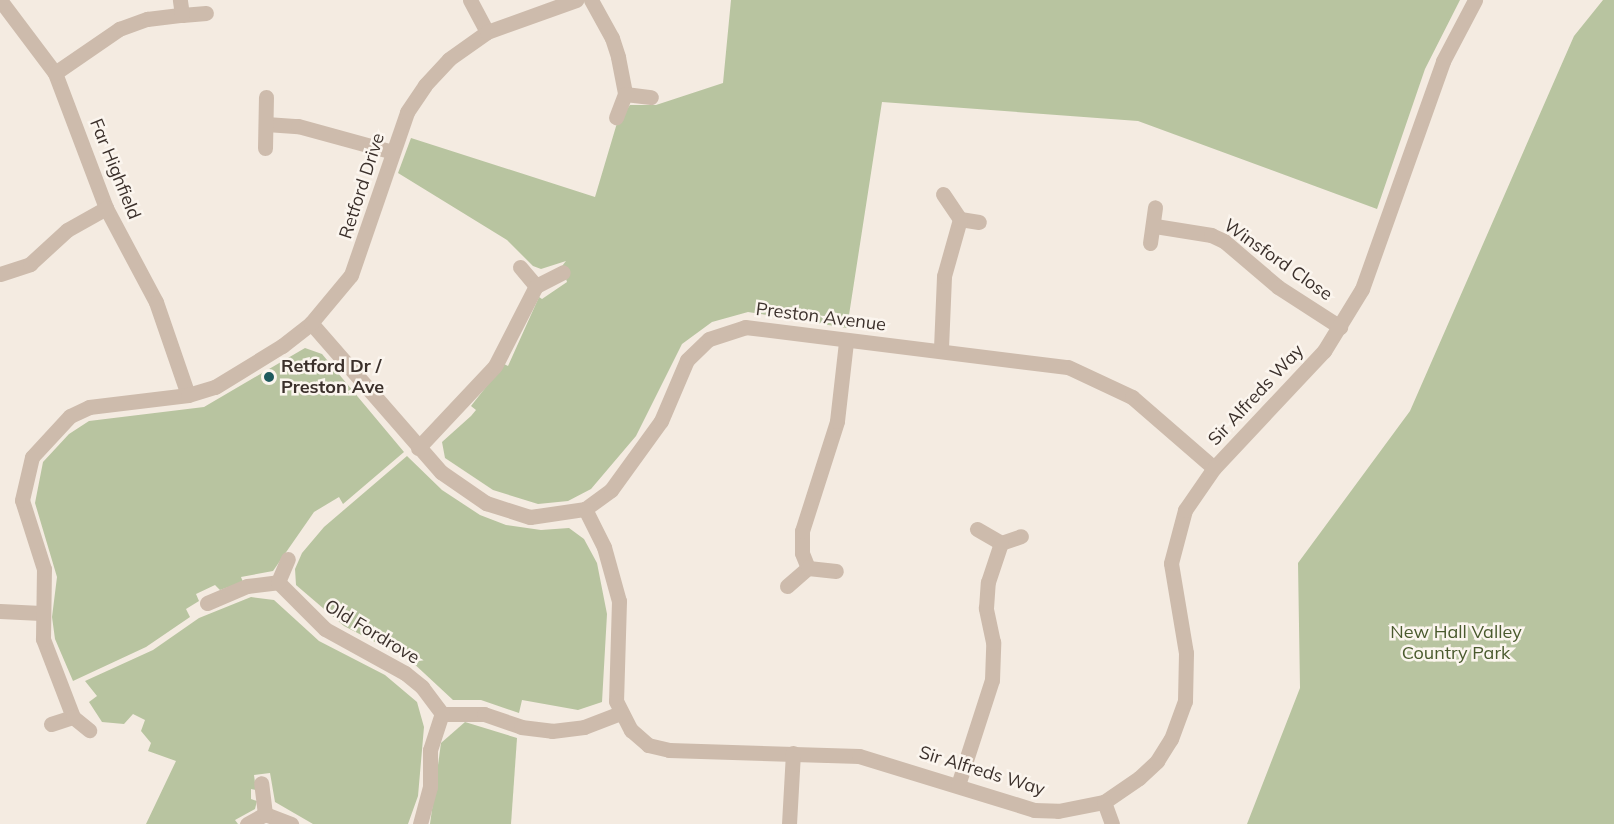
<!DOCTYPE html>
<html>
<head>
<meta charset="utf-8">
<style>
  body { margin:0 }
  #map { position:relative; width:1614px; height:824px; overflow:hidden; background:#f4ebe1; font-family:Mulish,sans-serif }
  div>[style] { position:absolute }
  .green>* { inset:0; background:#b8c4a0 }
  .minor>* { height:15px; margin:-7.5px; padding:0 7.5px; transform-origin:7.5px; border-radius:7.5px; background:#cdbbac }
  .dots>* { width:16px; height:16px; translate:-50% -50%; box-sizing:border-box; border:3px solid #fbf5ee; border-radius:50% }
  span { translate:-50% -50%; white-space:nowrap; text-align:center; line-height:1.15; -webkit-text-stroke:5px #fbf5ee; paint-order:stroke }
  .street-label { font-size:18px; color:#3b302b }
  .poi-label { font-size:18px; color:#3b302b; font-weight:700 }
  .left { translate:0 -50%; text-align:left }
  .park-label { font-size:18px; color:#4a5a2e }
</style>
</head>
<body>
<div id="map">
  <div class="green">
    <div style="clip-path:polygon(731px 0,1460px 0,1425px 69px,1377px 209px,1138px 121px,882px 102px,847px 328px,748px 312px,712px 322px,682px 344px,636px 436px,591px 489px,568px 501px,538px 504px,493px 490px,445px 458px,442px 442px,471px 416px,476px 410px,471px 406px,504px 364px,508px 366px,539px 297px,542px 299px,567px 282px,562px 266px,566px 261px,541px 269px,533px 266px,507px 240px,398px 173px,411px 138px,595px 197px,617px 123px,630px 105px,656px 105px,723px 83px)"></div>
    <div style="clip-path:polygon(1603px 0,1614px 0,1614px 824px,1247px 824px,1300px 688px,1298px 563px,1410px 411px,1574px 36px)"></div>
    <div style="clip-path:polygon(305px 348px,322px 354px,404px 452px,343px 504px,339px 497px,314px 512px,273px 571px,241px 577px,243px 582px,220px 590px,215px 585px,196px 594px,199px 601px,186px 609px,190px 617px,146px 647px,73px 681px,55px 639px,52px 617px,57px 577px,35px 503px,43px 462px,69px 434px,89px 421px,204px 407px)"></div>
    <div style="clip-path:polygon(407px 456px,442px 490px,480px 515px,506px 525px,541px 530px,569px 528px,584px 539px,597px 563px,607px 614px,602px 702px,578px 710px,522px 700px,519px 713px,481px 700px,453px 700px,410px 660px,344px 626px,296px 585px,295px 569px,302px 553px,324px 527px)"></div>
    <div style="clip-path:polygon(251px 597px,274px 600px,319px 641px,385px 675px,417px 702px,424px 727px,418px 796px,408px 824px,313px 824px,275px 802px,270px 773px,254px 775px,256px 790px,251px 789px,251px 799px,257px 801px,255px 809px,235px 820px,238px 824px,146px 824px,176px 761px,148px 751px,151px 743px,141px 731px,145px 720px,133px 714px,124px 724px,102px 722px,89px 702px,97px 696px,85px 681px,153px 650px,199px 618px)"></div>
    <div style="clip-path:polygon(465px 722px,517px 738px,511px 824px,430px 824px,441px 743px)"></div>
  </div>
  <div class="minor">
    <div style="left:0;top:0;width:91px;rotate:53deg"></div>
    <div style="left:55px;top:73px;width:144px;rotate:69.3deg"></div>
    <div style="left:106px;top:208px;width:106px;rotate:62deg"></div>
    <div style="left:156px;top:302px;width:98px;rotate:71deg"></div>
    <div style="left:470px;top:0;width:36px;rotate:62deg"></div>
    <div style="left:591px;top:0;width:43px;rotate:61.1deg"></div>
    <div style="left:612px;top:38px;width:20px;rotate:72deg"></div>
    <div style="left:618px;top:57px;width:38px;rotate:79deg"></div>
    <div style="left:625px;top:94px;width:25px;rotate:111deg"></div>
    <div style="left:182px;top:15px;width:24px;rotate:-5deg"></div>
    <div style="left:55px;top:73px;width:78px;rotate:-34.5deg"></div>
    <div style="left:119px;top:29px;width:30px;rotate:-20deg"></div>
    <div style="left:147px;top:19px;width:35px;rotate:-7deg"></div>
    <div style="left:182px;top:15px;width:15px;rotate:-98deg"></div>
    <div style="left:625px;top:94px;width:26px;rotate:7deg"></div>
    <div style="left:266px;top:124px;width:32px;rotate:4deg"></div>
    <div style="left:298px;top:126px;width:98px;rotate:15.3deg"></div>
    <div style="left:265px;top:148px;width:51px;rotate:-88.9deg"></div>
    <div style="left:943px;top:194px;width:30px;rotate:56deg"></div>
    <div style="left:960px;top:219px;width:19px;rotate:9deg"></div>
    <div style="left:1155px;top:226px;width:57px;rotate:9.1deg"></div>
    <div style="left:1211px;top:235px;width:14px;rotate:25deg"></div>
    <div style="left:1224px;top:241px;width:71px;rotate:40.4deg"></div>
    <div style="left:1278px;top:287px;width:74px;rotate:32.8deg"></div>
    <div style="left:1150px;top:243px;width:36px;rotate:-82deg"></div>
    <div style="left:520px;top:267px;width:25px;rotate:50deg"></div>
    <div style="left:0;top:274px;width:32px;rotate:-18deg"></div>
    <div style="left:30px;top:264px;width:50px;rotate:-42.6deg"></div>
    <div style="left:67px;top:230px;width:45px;rotate:-29.4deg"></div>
    <div style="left:311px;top:323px;width:198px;rotate:48.9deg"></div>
    <div style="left:441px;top:472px;width:55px;rotate:34.6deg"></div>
    <div style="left:486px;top:503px;width:46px;rotate:17.7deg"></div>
    <div style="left:530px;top:517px;width:56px;rotate:-8.3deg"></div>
    <div style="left:585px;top:509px;width:32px;rotate:-36deg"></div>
    <div style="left:611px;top:490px;width:85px;rotate:-54.1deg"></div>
    <div style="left:661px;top:421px;width:66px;rotate:-66.9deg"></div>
    <div style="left:687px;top:360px;width:30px;rotate:-44deg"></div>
    <div style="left:709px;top:339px;width:38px;rotate:-18deg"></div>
    <div style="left:745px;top:327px;width:325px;rotate:7.1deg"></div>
    <div style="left:1068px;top:367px;width:71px;rotate:25.1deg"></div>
    <div style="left:1132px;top:397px;width:108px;rotate:40.9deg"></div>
    <div style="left:941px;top:348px;width:72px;rotate:-87.6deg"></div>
    <div style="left:944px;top:276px;width:59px;rotate:-74.3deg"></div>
    <div style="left:418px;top:448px;width:112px;rotate:-46.8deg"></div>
    <div style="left:495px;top:366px;width:90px;rotate:-62.9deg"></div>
    <div style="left:536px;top:286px;width:30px;rotate:-27deg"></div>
    <div style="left:585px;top:509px;width:42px;rotate:63.4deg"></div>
    <div style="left:604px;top:547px;width:56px;rotate:74.5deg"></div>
    <div style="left:619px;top:601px;width:100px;rotate:91.7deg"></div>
    <div style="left:616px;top:701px;width:33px;rotate:63deg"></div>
    <div style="left:631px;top:730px;width:23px;rotate:41deg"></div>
    <div style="left:648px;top:745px;width:22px;rotate:13deg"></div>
    <div style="left:669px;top:750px;width:190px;rotate:1.8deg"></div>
    <div style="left:859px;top:756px;width:183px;rotate:17.1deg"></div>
    <div style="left:1034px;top:810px;width:24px;rotate:2deg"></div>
    <div style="left:1058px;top:811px;width:47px;rotate:-11.1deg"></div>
    <div style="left:1104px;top:802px;width:42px;rotate:-34.4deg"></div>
    <div style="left:1139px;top:778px;width:25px;rotate:-43deg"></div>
    <div style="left:1157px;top:761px;width:26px;rotate:-58deg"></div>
    <div style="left:1171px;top:739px;width:40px;rotate:-69.8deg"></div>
    <div style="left:1185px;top:701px;width:48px;rotate:-88.8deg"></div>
    <div style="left:1186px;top:653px;width:91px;rotate:-99.5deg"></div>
    <div style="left:1171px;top:563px;width:55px;rotate:-75.2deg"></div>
    <div style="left:1185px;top:510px;width:51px;rotate:-55.4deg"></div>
    <div style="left:1214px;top:468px;width:161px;rotate:-46.8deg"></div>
    <div style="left:1324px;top:351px;width:73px;rotate:-58.5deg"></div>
    <div style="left:1362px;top:289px;width:242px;rotate:-70.4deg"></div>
    <div style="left:1443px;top:61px;width:69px;rotate:-62.3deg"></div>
    <div style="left:977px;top:529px;width:28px;rotate:30deg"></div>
    <div style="left:1001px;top:543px;width:21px;rotate:-19deg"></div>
    <div style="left:808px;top:568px;width:16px;rotate:-112deg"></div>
    <div style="left:802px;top:553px;width:22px;rotate:-90deg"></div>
    <div style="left:802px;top:531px;width:115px;rotate:-72.3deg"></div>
    <div style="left:837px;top:421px;width:80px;rotate:-83.5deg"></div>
    <div style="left:278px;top:582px;width:66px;rotate:45deg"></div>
    <div style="left:325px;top:629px;width:91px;rotate:28.8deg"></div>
    <div style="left:405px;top:673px;width:22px;rotate:39deg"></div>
    <div style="left:422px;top:687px;width:34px;rotate:53deg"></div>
    <div style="left:442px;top:714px;width:42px"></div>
    <div style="left:484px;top:714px;width:39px;rotate:19deg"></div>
    <div style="left:521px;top:727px;width:31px;rotate:7deg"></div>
    <div style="left:552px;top:731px;width:32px;rotate:-7deg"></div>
    <div style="left:584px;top:727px;width:39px;rotate:-21deg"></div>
    <div style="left:787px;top:586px;width:28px;rotate:-41deg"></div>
    <div style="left:808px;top:568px;width:28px;rotate:6deg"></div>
    <div style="left:207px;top:603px;width:43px;rotate:-23deg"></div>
    <div style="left:247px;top:586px;width:31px;rotate:-7deg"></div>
    <div style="left:278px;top:582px;width:25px;rotate:-67deg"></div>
    <div style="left:0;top:611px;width:41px;rotate:2.8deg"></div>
    <div style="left:73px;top:717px;width:84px;rotate:-111deg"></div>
    <div style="left:43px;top:639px;width:70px;rotate:-89.2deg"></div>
    <div style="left:44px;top:569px;width:72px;rotate:-107.7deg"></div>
    <div style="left:22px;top:500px;width:44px;rotate:-76.9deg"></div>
    <div style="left:32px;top:457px;width:56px;rotate:-47.2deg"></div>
    <div style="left:70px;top:416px;width:21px;rotate:-25deg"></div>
    <div style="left:89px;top:407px;width:100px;rotate:-6.9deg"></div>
    <div style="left:188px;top:395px;width:28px;rotate:-17deg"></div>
    <div style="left:215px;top:387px;width:79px;rotate:-31.5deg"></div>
    <div style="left:282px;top:346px;width:37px;rotate:-38deg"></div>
    <div style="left:311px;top:323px;width:62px;rotate:-50.2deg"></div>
    <div style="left:351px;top:275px;width:172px;rotate:-71deg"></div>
    <div style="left:407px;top:112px;width:32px;rotate:-56deg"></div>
    <div style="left:425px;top:85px;width:35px;rotate:-47deg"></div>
    <div style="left:449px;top:59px;width:47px;rotate:-35.4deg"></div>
    <div style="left:487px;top:32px;width:95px;rotate:-19.8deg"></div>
    <div style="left:51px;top:724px;width:23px;rotate:-18deg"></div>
    <div style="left:73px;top:717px;width:21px;rotate:39deg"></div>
    <div style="left:958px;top:785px;width:110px;rotate:-72.1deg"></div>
    <div style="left:992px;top:680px;width:38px;rotate:-88deg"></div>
    <div style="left:993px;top:642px;width:35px;rotate:-102deg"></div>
    <div style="left:986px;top:608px;width:26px;rotate:-86deg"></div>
    <div style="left:988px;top:582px;width:41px;rotate:-71.6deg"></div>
    <div style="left:1104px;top:802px;width:23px;rotate:70deg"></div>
    <div style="left:265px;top:814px;width:28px;rotate:21deg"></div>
    <div style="left:247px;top:824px;width:21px;rotate:-29deg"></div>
    <div style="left:265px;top:814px;width:31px;rotate:-97deg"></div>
    <div style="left:420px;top:824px;width:38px;rotate:-75deg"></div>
    <div style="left:430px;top:787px;width:37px;rotate:-90deg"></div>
    <div style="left:430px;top:750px;width:38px;rotate:-72deg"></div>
    <div style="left:789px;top:824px;width:71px;rotate:-86.8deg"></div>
  </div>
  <div class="dots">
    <div style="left:269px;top:377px;background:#1f5a5e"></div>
  </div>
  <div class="street-label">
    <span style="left:115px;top:169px;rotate:68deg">Far Highfield</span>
    <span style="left:362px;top:186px;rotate:-72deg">Retford Drive</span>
    <span style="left:1278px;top:260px;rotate:35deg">Winsford Close</span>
    <span style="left:821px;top:317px;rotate:7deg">Preston Avenue</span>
    <span style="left:1256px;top:395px;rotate:-47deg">Sir Alfreds Way</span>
    <span style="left:372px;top:632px;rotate:31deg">Old Fordrove</span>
    <span style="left:982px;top:771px;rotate:17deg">Sir Alfreds Way</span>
  </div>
  <div class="poi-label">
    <span class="left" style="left:281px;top:377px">Retford Dr /<br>Preston Ave</span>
  </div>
  <div class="park-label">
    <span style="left:1456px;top:643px">New Hall Valley<br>Country Park</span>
  </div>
</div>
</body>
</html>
